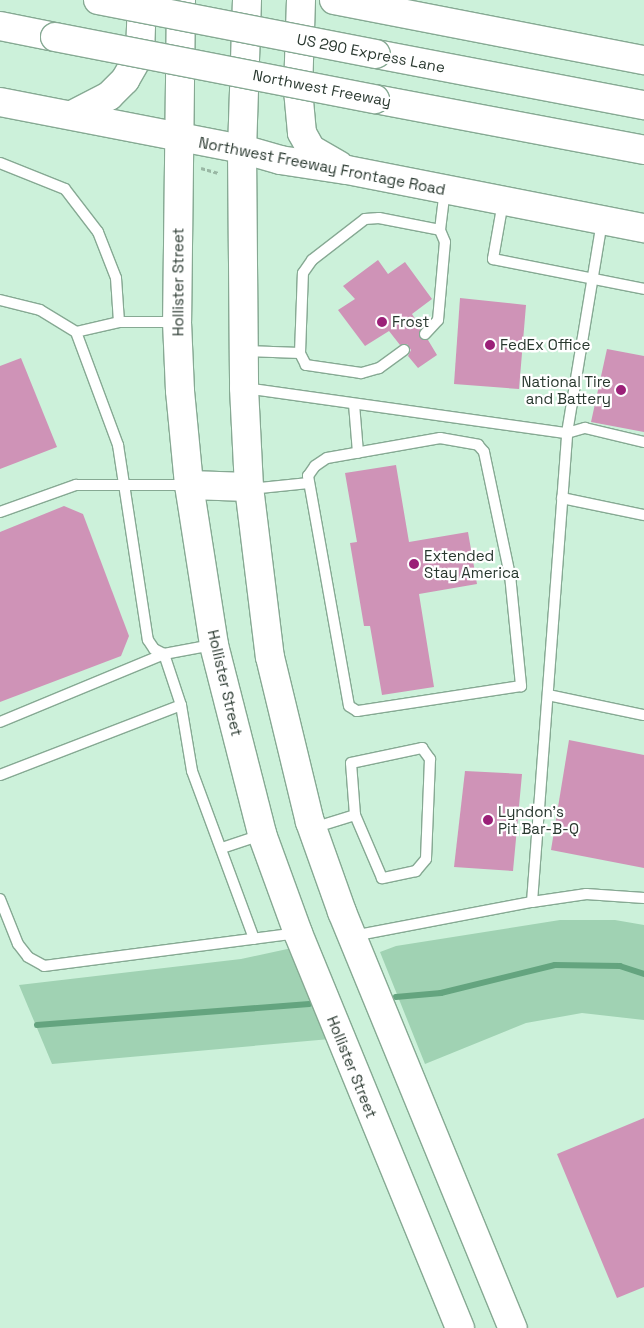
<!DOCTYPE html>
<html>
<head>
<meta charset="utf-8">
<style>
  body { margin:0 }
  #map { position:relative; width:644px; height:1328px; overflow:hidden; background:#ccf1da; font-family:"Space Grotesk",sans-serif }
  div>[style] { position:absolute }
  .green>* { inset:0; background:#a0d2b3 }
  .stream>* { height:5.5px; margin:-2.75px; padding:0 2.75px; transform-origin:2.75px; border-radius:2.75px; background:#64a47f }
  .building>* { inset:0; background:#cf93b7 }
  .path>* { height:3px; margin-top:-1.5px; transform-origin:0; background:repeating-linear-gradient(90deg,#99b7a4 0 4px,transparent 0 6.5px) }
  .roads { filter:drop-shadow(1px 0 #86a993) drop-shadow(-1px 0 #86a993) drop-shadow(0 1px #86a993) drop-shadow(0 -1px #86a993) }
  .lane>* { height:10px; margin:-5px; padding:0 5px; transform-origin:5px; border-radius:5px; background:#fff }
  .secondary>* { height:28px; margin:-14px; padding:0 14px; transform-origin:14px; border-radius:14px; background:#fff }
  .highway>* { height:28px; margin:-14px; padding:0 14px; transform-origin:14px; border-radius:14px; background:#fff }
  .bridges { filter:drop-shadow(1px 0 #86a993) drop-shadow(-1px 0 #86a993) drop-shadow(0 1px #86a993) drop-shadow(0 -1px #86a993) }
  .highway-bridge>* { height:28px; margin:-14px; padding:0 14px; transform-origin:14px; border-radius:14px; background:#fff }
  .dots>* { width:14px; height:14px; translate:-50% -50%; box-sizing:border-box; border:2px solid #fff; border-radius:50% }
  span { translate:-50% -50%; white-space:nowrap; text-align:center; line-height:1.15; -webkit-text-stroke:4.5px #fff; paint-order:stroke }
  .street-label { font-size:15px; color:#29382f }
  .poi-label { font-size:15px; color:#29382f }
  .left { translate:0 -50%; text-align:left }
  .right { translate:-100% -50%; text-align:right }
</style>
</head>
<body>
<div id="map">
  <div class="green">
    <div style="clip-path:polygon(560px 920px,615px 920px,644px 925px,644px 1020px,582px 1013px,526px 1023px,425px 1064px,380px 952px,396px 946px)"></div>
    <div style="clip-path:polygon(292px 948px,330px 1039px,52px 1064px,19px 985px,241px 959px)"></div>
  </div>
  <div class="stream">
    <div style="left:396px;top:997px;width:45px;rotate:-5.1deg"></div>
    <div style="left:441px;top:993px;width:117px;rotate:-13.8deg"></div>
    <div style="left:555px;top:965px;width:65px;rotate:0.9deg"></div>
    <div style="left:620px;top:966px;width:25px;rotate:18deg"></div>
    <div style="left:37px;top:1025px;width:273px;rotate:-4.4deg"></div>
  </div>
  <div class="building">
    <div style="clip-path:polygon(378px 260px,388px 274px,405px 262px,432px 299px,412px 314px,421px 328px,419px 336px,428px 340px,437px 355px,418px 368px,408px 356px,411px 350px,407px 344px,400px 345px,389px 331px,365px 346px,338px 310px,355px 299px,343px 286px)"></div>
    <div style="clip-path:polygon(460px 298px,526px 305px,519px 389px,454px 384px)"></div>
    <div style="clip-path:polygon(607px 349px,644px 356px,644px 432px,591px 422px)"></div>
    <div style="clip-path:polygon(21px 358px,57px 447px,0 469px,0 366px)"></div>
    <div style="clip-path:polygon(396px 465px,409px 542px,468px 532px,477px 584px,419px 594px,434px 687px,382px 695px,370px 626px,364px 626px,350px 543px,357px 542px,345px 473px)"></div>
    <div style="clip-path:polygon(64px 506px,83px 514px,129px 636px,121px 656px,0 702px,0 532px)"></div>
    <div style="clip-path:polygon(569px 740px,644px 755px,644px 868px,551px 850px)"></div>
    <div style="clip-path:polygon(465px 771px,522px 774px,513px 871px,454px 867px)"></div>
    <div style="clip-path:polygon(644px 1118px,644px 1287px,617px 1298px,557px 1154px)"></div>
  </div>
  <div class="path">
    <div style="left:201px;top:168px;width:19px;rotate:16deg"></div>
  </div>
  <div class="roads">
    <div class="lane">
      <div style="left:0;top:163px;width:70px;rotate:21.8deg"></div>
      <div style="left:65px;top:189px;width:54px;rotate:52.5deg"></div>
      <div style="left:98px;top:232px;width:49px;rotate:68.6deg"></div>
      <div style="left:116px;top:278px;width:44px;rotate:86.1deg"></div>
      <div style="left:503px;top:202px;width:58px;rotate:100deg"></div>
      <div style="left:493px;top:259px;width:154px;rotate:11.2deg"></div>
      <div style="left:0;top:300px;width:41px;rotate:14deg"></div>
      <div style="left:40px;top:310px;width:42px;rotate:31.4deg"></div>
      <div style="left:76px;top:332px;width:121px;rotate:69.6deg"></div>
      <div style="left:118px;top:445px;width:197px;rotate:81.3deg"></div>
      <div style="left:148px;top:640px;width:11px;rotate:56deg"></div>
      <div style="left:154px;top:649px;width:11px;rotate:27deg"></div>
      <div style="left:164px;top:654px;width:54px;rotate:71.6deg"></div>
      <div style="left:181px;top:705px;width:67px;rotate:80.5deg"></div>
      <div style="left:192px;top:771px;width:179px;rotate:69.7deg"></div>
      <div style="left:76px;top:332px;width:44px;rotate:-13.1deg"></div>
      <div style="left:119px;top:322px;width:57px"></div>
      <div style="left:425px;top:334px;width:19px;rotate:-47deg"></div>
      <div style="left:438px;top:320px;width:78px;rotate:-84.9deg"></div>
      <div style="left:445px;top:242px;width:13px;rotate:-113deg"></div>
      <div style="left:440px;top:230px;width:39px;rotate:-83deg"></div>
      <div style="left:404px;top:350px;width:31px;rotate:144deg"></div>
      <div style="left:379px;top:368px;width:19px;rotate:164deg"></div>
      <div style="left:361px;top:373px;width:56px;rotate:-171.7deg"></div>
      <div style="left:306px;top:365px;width:13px;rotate:-117deg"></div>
      <div style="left:300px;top:353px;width:80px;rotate:-87.9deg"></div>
      <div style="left:303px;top:273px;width:16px;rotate:-55deg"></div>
      <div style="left:312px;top:260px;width:67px;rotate:-37.7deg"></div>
      <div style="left:365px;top:219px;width:14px;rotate:-4deg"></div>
      <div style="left:379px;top:218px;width:62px;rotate:11.1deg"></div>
      <div style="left:246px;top:351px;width:54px;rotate:2.1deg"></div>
      <div style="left:245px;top:388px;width:325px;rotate:8deg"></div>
      <div style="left:567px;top:433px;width:19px;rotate:-16deg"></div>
      <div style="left:585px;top:428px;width:61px;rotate:13.3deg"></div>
      <div style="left:354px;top:404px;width:49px;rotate:85.3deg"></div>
      <div style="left:440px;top:438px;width:39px;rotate:10deg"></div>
      <div style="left:478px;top:445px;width:9px;rotate:49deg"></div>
      <div style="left:484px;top:452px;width:126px;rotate:78.1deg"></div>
      <div style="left:510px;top:575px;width:112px;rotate:84.3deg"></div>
      <div style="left:521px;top:686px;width:166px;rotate:171.3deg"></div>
      <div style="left:357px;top:711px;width:9px;rotate:-148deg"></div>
      <div style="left:349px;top:706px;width:234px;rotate:-100.1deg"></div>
      <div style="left:308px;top:476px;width:12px;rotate:-55deg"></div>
      <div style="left:315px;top:466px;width:14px;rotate:-34deg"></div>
      <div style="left:327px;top:458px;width:115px;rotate:-10deg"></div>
      <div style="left:250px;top:489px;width:59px;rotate:-5.8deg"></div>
      <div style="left:562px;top:498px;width:84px;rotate:11.7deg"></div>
      <div style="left:0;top:512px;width:81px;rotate:-19.6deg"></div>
      <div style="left:76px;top:485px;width:113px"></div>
      <div style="left:548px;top:695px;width:98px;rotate:11.8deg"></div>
      <div style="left:0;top:722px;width:178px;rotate:-22.5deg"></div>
      <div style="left:164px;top:654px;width:49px;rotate:-10.6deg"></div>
      <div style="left:0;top:775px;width:194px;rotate:-21.1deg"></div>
      <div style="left:313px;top:828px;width:44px;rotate:-17.2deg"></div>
      <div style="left:355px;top:815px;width:52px;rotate:-94.4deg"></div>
      <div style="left:351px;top:763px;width:73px;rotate:-11.9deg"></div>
      <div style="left:422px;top:748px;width:14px;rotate:54deg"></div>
      <div style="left:430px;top:759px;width:100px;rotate:92.3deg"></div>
      <div style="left:426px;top:859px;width:16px;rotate:130deg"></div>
      <div style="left:416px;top:871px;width:35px;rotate:168deg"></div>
      <div style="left:382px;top:878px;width:69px;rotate:-113.2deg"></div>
      <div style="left:222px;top:848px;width:41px;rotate:-18.4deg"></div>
      <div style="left:0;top:899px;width:48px;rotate:68.2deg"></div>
      <div style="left:18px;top:944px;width:16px;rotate:52deg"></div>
      <div style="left:28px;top:957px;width:18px;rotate:29deg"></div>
      <div style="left:44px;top:966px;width:256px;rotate:-7.4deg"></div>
      <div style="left:532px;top:902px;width:55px;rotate:-8.4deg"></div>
      <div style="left:586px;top:894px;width:58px;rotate:3.9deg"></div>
      <div style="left:353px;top:936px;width:182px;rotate:-10.8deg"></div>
      <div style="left:532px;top:902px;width:470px;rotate:-85.7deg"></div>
      <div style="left:567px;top:433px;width:215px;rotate:-80.6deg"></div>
    </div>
    <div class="secondary">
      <div style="left:181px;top:0;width:322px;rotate:90.7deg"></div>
      <div style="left:177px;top:322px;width:69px;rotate:87.5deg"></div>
      <div style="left:180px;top:391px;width:94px;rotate:84.5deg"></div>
      <div style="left:189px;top:485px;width:162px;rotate:81.1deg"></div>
      <div style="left:214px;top:645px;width:195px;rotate:75.7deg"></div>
      <div style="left:262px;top:834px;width:105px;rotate:70deg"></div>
      <div style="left:298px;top:933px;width:427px;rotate:67.7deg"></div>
      <div style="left:247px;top:0;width:149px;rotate:91.9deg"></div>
      <div style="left:242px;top:149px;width:239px;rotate:89.5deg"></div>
      <div style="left:244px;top:388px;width:99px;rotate:87.1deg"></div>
      <div style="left:249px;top:487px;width:171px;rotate:83deg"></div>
      <div style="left:270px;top:657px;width:170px;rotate:76.4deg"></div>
      <div style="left:310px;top:822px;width:96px;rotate:70.4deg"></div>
      <div style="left:342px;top:912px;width:450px;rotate:67.7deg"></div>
      <div style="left:301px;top:0;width:90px;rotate:91.9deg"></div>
      <div style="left:298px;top:90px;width:43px;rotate:84.7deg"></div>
      <div style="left:302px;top:133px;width:18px;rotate:61deg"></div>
      <div style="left:311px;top:149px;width:32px;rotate:30deg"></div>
      <div style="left:0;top:102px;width:247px;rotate:11deg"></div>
      <div style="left:242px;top:149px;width:40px;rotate:16deg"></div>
      <div style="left:280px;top:160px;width:68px;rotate:8.5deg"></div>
      <div style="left:347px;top:170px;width:303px;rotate:11.1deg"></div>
      <div style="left:72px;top:115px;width:42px;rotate:-27.2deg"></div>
      <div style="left:109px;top:96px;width:23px;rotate:-45deg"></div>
      <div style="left:125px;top:80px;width:30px;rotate:-60deg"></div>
      <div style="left:140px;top:54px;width:54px;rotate:-87.9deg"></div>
      <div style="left:189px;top:485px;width:60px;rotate:1.9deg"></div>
    </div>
    <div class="highway">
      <div style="left:334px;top:0;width:316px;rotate:11deg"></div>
      <div style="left:0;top:26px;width:56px;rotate:11.3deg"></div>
      <div style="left:376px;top:54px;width:273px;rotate:10.8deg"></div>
      <div style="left:375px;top:99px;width:274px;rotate:10.7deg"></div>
    </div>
  </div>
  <div class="bridges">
    <div class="highway-bridge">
      <div style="left:98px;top:0;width:283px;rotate:11deg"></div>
      <div style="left:55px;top:37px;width:326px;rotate:11deg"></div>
    </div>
  </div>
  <div class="dots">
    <div style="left:382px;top:322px;background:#9b2078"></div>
    <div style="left:490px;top:345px;background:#9b2078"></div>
    <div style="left:621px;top:390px;background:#9b2078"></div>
    <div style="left:414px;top:564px;background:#9b2078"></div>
    <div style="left:488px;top:820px;background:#9b2078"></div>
  </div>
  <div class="street-label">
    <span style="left:371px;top:53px;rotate:11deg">US 290 Express Lane</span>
    <span style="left:322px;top:88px;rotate:11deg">Northwest Freeway</span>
    <span style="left:322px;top:166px;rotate:11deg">Northwest Freeway Frontage Road</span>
    <span style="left:178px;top:282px;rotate:-90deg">Hollister Street</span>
    <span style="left:225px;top:683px;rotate:77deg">Hollister Street</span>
    <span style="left:352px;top:1067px;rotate:68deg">Hollister Street</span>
  </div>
  <div class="poi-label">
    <span class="left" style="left:392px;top:322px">Frost</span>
    <span class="left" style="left:500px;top:345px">FedEx Office</span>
    <span class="right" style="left:611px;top:390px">National Tire<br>and Battery</span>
    <span class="left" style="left:424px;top:564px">Extended<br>Stay America</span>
    <span class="left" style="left:498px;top:820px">Lyndon's<br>Pit Bar-B-Q</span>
  </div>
</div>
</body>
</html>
